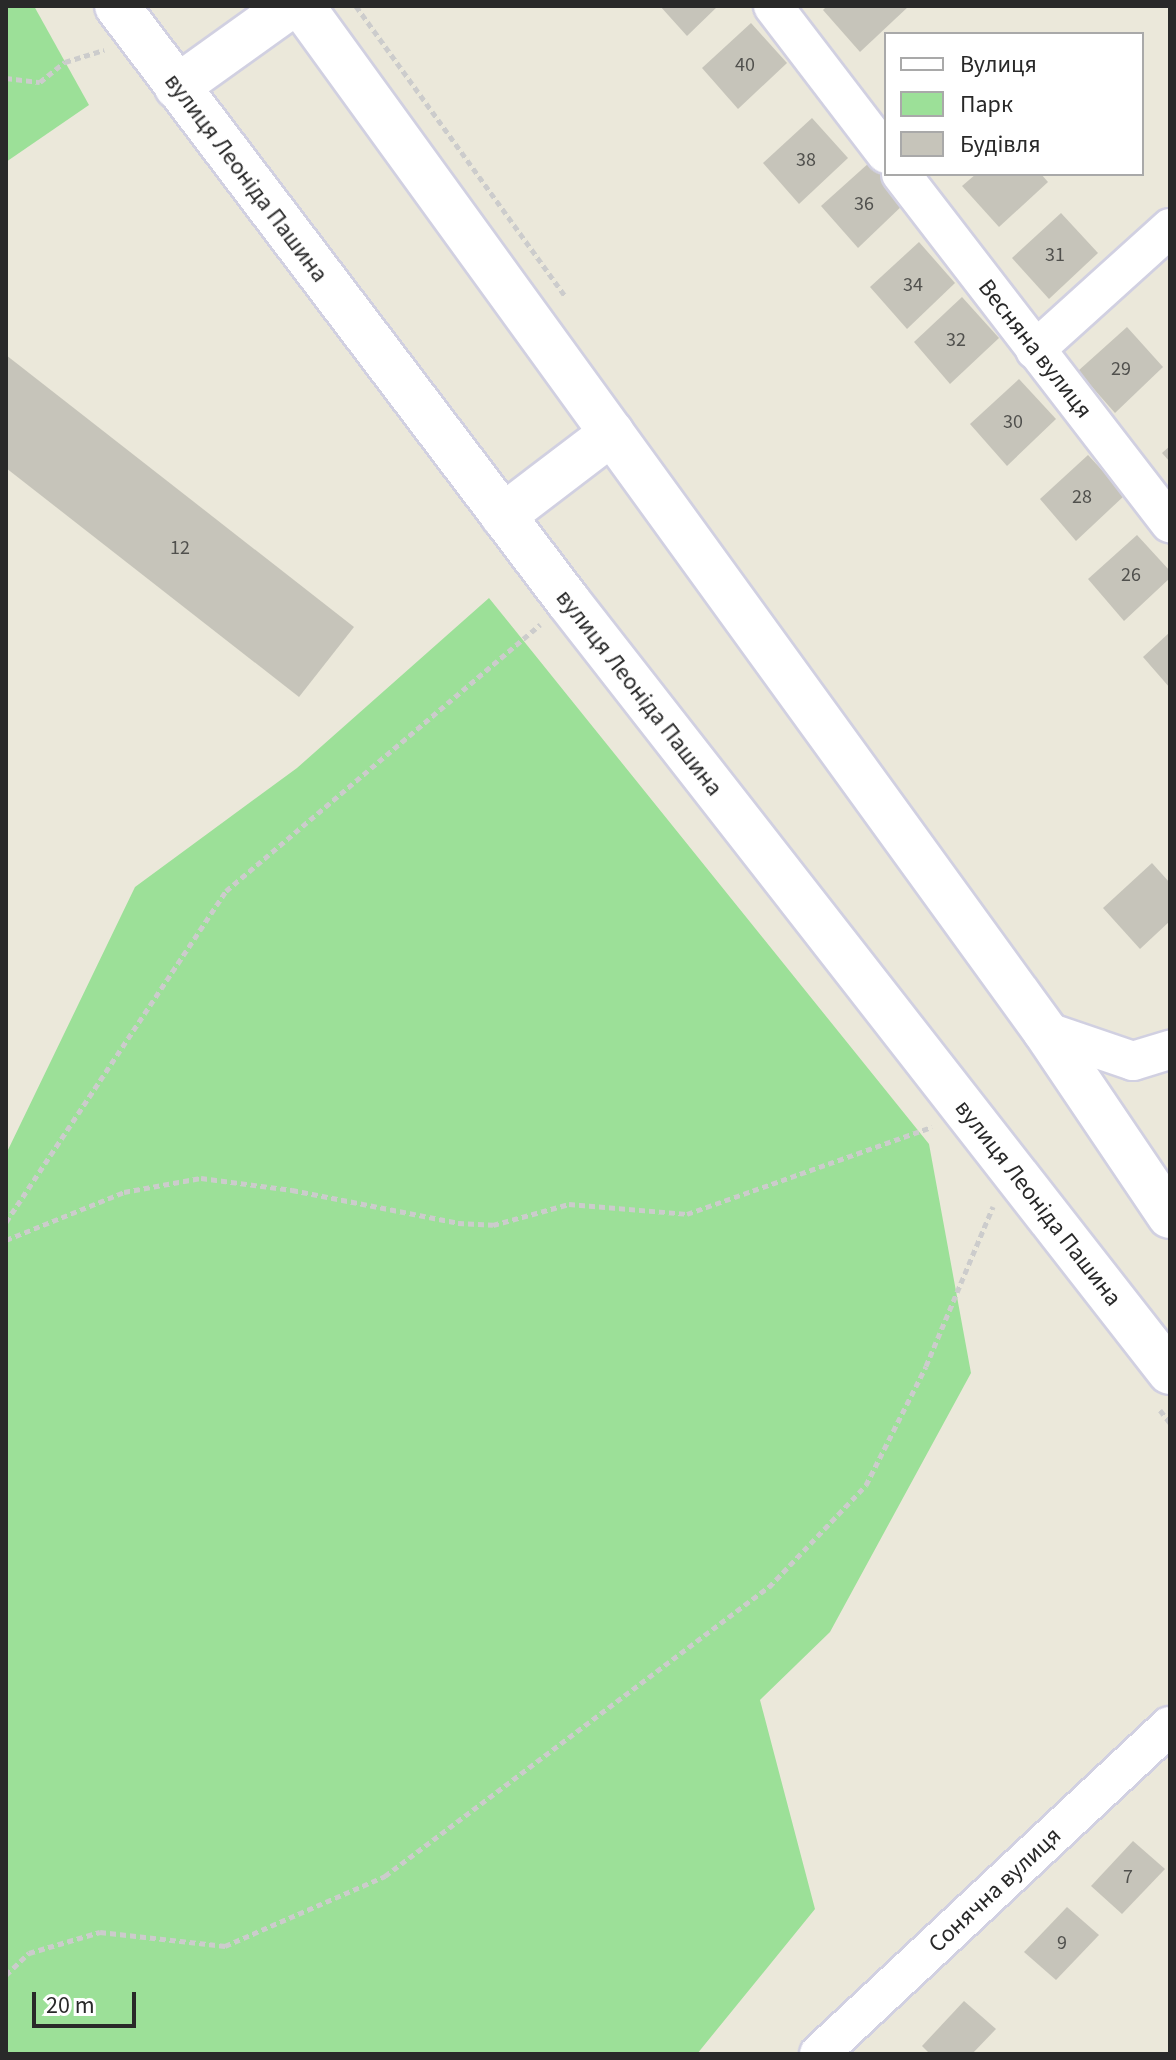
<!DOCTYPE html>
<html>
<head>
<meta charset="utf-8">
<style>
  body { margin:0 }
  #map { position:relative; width:1176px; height:2060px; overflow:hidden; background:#ebe8da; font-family:"Source Sans 3",sans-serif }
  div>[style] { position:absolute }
  .green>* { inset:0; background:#9ce098 }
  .building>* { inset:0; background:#c6c4ba }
  .path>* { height:5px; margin-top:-2.5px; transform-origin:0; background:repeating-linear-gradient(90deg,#ccc 0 6px,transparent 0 10px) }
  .roads { filter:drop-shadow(2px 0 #d1d0e1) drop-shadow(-2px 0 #d1d0e1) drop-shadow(0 2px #d1d0e1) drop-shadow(0 -2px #d1d0e1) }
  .minor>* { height:38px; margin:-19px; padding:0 19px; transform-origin:19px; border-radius:19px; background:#fff }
  .secondary>* { height:44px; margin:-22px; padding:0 22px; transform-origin:22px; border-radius:22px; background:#fff }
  span { translate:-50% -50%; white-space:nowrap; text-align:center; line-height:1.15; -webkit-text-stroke:6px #fff; paint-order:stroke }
  .number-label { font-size:20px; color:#50504d }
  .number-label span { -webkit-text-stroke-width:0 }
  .street-label { font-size:24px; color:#292929 }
  .frame { position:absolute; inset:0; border:8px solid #292929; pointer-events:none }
  .legend { position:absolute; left:884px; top:32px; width:260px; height:144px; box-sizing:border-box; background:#fff; border:2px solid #a9a9a9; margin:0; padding:10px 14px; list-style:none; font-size:24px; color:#292929 }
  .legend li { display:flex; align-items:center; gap:16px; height:40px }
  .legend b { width:40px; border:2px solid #a9a9a9 }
  .scale { position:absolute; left:32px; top:1992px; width:104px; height:36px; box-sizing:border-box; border:4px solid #292929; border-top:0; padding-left:10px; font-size:24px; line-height:28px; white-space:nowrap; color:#292929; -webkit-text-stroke:6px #fff; paint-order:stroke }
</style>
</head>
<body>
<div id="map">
  <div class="green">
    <div style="clip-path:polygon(6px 6px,34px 6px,89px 105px,6px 162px)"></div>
    <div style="clip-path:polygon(489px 598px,929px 1144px,971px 1373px,830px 1632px,760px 1700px,815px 1909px,697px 2054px,6px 2054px,6px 1154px,135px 887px,297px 768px)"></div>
  </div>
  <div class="building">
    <div style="clip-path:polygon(660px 6px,718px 6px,687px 36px)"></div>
    <div style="clip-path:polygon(827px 6px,909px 6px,860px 52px,823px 10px)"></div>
    <div style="clip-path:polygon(751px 23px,787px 63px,738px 109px,702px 68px)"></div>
    <div style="clip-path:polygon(812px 118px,848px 158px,799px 204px,763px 163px)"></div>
    <div style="clip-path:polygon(870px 162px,906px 202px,858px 248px,821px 206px)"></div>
    <div style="clip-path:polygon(976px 174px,1041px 174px,1048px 182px,999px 227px,962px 186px)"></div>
    <div style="clip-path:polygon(1061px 213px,1098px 253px,1049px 299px,1012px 258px)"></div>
    <div style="clip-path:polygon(919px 242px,955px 283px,907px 329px,870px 287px)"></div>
    <div style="clip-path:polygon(962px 297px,999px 338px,950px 384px,914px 342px)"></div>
    <div style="clip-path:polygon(1127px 327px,1163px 367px,1115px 413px,1078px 371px)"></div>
    <div style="clip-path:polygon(6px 355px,354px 627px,299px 697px,6px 468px)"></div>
    <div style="clip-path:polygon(1019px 379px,1056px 419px,1007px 466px,970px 424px)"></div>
    <div style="clip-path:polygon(1170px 446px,1170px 462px,1162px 453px)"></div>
    <div style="clip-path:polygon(1088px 455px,1125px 495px,1076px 541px,1040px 499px)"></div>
    <div style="clip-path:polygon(1137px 535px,1170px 571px,1170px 578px,1124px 621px,1088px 579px)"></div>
    <div style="clip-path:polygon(1170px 632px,1170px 688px,1143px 657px)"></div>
    <div style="clip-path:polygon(1152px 863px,1170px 883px,1170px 921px,1140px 949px,1103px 908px)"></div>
    <div style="clip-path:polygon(1133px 1841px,1165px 1869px,1122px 1914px,1091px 1886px)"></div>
    <div style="clip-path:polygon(1067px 1907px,1099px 1935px,1056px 1980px,1024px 1952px)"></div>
    <div style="clip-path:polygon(964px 2001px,996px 2029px,972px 2054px,930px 2054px,922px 2046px)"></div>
  </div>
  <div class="path">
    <div style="left:356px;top:6px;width:359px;rotate:54.2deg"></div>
    <div style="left:6px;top:78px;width:34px;rotate:7deg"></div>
    <div style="left:40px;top:82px;width:32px;rotate:-39deg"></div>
    <div style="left:65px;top:62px;width:41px;rotate:-17.1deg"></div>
    <div style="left:6px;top:1222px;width:397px;rotate:-56.4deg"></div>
    <div style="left:226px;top:891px;width:412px;rotate:-40.3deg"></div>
    <div style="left:6px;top:1240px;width:127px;rotate:-22.1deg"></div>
    <div style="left:124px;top:1192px;width:78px;rotate:-10.3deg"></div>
    <div style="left:201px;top:1178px;width:92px;rotate:7.5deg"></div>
    <div style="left:292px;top:1190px;width:169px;rotate:11.2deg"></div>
    <div style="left:458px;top:1223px;width:35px;rotate:3deg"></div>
    <div style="left:493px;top:1225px;width:79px;rotate:-15.4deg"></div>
    <div style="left:569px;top:1204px;width:118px;rotate:4.8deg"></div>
    <div style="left:687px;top:1214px;width:260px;rotate:-19.6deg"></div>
    <div style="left:1160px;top:1410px;width:16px;rotate:52deg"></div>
    <div style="left:6px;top:1975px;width:32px;rotate:-44deg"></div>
    <div style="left:29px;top:1953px;width:74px;rotate:-16.5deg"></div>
    <div style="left:100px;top:1932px;width:126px;rotate:6.4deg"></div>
    <div style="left:225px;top:1946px;width:175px;rotate:-23.6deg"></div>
    <div style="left:385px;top:1876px;width:481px;rotate:-37deg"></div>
    <div style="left:769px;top:1587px;width:141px;rotate:-46.4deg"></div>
    <div style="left:866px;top:1485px;width:133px;rotate:-63.2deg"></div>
    <div style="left:926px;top:1366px;width:173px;rotate:-67.2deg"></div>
  </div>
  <div class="roads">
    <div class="minor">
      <div style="left:773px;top:6px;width:186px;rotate:52.6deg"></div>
      <div style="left:901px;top:174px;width:441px;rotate:52.4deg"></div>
      <div style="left:1035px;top:350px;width:182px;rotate:-42.1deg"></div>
      <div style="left:1045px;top:1031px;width:93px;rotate:18.8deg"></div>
      <div style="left:1133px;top:1061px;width:39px;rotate:-17deg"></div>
      <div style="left:819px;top:2054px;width:480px;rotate:-43.1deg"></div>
    </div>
    <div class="secondary">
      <div style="left:117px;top:6px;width:747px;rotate:52.84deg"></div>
      <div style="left:568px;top:601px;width:978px;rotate:52.02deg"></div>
      <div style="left:302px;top:6px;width:1266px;rotate:54.06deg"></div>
      <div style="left:1045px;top:1031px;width:223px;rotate:56deg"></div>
      <div style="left:177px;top:87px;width:139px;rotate:-35.6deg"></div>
      <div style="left:503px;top:516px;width:137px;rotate:-37.3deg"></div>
    </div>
  </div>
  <div class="number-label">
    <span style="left:745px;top:65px">40</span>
    <span style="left:806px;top:160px">38</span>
    <span style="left:864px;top:204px">36</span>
    <span style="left:1055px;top:255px">31</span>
    <span style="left:913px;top:285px">34</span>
    <span style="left:956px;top:340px">32</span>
    <span style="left:1121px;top:369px">29</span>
    <span style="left:1013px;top:422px">30</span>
    <span style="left:1082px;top:497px">28</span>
    <span style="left:180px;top:548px">12</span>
    <span style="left:1131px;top:575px">26</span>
    <span style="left:1128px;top:1877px">7</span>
    <span style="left:1062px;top:1943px">9</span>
  </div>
  <div class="street-label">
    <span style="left:246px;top:178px;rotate:53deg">вулиця Леоніда Пашина</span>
    <span style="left:1035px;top:349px;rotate:52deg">Весняна вулиця</span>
    <span style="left:639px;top:693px;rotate:52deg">вулиця Леоніда Пашина</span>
    <span style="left:1038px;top:1203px;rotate:52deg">вулиця Леоніда Пашина</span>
    <span style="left:995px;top:1890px;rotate:-43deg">Сонячна вулиця</span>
  </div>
  <div class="frame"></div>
  <ul class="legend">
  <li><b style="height:10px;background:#fff"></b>Вулиця</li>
  <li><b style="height:22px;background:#9ce098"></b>Парк</li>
  <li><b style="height:22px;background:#c6c4ba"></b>Будівля</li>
  </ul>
  <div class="scale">20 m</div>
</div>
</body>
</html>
